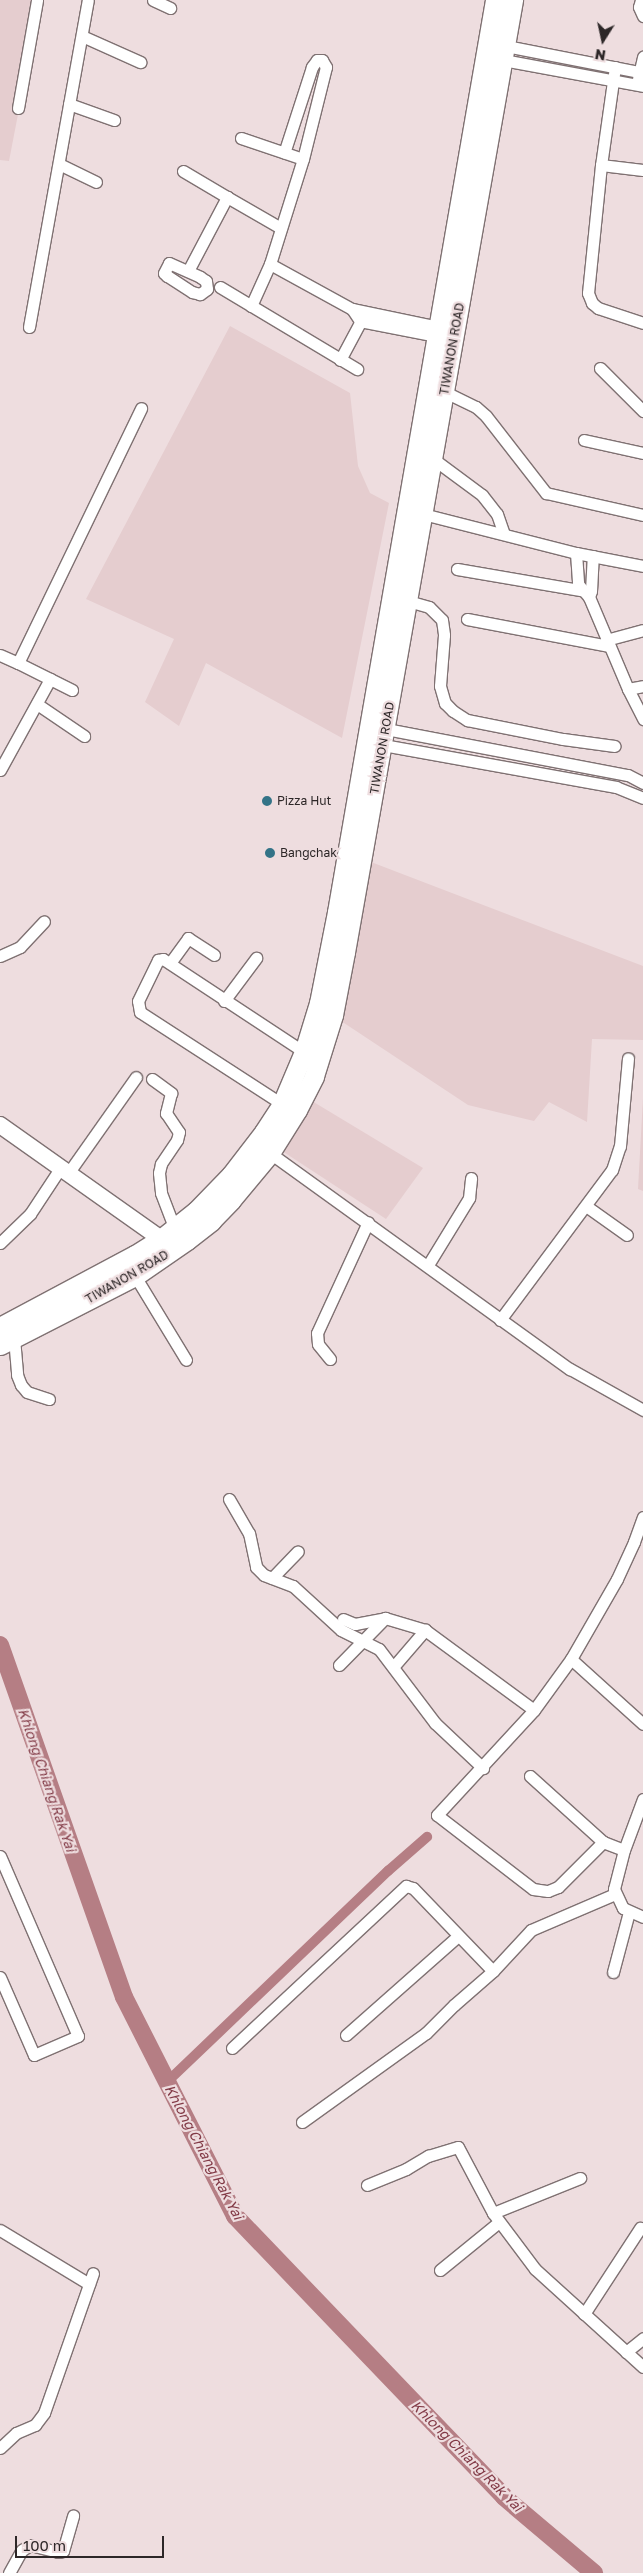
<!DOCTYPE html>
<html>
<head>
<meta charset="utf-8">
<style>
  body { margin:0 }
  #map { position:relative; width:643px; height:2573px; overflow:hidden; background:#eedddf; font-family:"Golos Text",sans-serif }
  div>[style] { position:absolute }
  .built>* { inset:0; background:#e5cdcf }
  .canal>* { height:10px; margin:-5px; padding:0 5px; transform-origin:5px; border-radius:5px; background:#b57e84 }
  .river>* { height:18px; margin:-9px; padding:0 9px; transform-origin:9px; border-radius:9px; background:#b57e84 }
  .roads { filter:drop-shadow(1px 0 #7f7172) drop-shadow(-1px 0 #7f7172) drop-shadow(0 1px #7f7172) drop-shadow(0 -1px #7f7172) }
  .street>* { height:11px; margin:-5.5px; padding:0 5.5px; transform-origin:5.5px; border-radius:5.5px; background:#fff }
  .secondary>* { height:16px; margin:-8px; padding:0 8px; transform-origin:8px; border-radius:8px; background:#fff }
  .primary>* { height:19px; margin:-9.5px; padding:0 9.5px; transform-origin:9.5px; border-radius:9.5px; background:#fff }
  .dots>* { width:14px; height:14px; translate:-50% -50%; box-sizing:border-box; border:2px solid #eedddf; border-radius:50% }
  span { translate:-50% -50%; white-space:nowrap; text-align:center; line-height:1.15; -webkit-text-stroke:4.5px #eedddf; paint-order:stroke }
  .street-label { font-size:12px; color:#2d2728 }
  .poi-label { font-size:12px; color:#2d2728 }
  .left { translate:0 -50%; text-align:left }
  .water-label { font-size:14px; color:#823a46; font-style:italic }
  .north { position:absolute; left:578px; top:15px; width:50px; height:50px; -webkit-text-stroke:4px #eedddf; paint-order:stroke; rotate:190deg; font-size:14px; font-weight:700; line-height:20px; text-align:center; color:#2d2728 }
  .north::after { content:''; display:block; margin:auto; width:18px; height:22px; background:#2d2728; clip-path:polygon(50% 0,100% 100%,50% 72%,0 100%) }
  .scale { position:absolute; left:15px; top:2536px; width:149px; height:22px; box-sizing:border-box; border:2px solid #2d2728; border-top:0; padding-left:6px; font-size:15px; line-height:18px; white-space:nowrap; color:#2d2728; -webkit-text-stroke:4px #eedddf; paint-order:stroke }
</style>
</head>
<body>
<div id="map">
  <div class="built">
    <div style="clip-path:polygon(0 0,40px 0,9px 161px,0 160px)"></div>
    <div style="clip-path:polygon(230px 326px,350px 393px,358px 466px,370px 493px,389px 503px,342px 738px,206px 663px,179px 726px,145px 702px,174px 639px,86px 599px)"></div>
    <div style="clip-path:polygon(371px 862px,643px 966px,643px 1040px,592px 1039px,587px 1122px,549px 1102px,534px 1121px,468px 1105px,338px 1019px)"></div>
    <div style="clip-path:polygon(307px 1098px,423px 1168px,386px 1219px,276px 1147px)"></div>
    <div style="clip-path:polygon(643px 1098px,643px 1191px,638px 1189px)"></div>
  </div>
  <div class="canal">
    <div style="left:167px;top:2082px;width:306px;rotate:-43.7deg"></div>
    <div style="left:388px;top:1871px;width:52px;rotate:-41.1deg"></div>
  </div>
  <div class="river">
    <div style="left:0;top:1645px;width:373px;rotate:70.6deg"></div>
    <div style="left:124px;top:1997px;width:246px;rotate:63.1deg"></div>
    <div style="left:235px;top:2216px;width:389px;rotate:46.2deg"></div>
    <div style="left:504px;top:2497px;width:118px;rotate:40.2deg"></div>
  </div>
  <div class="roads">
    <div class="street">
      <div style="left:153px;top:0;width:19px;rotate:25deg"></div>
      <div style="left:641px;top:0;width:7px;rotate:106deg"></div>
      <div style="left:639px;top:7px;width:10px;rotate:66deg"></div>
      <div style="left:82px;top:36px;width:64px;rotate:24.1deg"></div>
      <div style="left:506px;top:46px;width:140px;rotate:11.1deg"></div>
      <div style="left:503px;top:60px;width:142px;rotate:10.5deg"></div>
      <div style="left:615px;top:67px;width:99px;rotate:98.1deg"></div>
      <div style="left:601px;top:165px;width:129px;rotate:95.8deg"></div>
      <div style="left:588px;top:293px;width:11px;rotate:68deg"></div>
      <div style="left:592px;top:303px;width:8px;rotate:40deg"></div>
      <div style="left:598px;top:308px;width:47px;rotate:18.4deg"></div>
      <div style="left:638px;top:79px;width:23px;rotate:-77deg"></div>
      <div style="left:69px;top:104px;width:48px;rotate:19.6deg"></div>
      <div style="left:18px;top:108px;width:110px;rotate:-80deg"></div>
      <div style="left:241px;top:138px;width:65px;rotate:18.7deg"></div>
      <div style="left:59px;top:164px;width:41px;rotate:25.9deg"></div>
      <div style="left:601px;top:165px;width:42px;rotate:6.8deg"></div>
      <div style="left:183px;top:171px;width:51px;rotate:30.6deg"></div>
      <div style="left:169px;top:263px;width:34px;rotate:24deg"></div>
      <div style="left:200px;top:277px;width:7px;rotate:34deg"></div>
      <div style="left:206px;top:281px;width:8px;rotate:83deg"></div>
      <div style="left:207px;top:289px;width:9px;rotate:144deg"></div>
      <div style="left:200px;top:294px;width:8px;rotate:-166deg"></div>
      <div style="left:192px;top:292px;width:30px;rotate:-147deg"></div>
      <div style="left:167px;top:276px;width:4px;rotate:-135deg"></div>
      <div style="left:164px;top:273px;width:11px;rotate:-63deg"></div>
      <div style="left:270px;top:264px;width:94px;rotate:28.8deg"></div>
      <div style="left:352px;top:309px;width:88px;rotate:11.8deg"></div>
      <div style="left:188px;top:271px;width:84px;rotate:-62.2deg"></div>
      <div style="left:227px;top:197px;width:62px;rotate:29.9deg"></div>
      <div style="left:220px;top:287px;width:160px;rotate:30.9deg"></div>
      <div style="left:251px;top:306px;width:46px;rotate:-65.7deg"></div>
      <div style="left:270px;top:264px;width:110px;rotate:-72.6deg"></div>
      <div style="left:303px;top:159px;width:95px;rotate:-76deg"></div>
      <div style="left:326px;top:67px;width:8px;rotate:-120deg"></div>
      <div style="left:322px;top:60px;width:5px;rotate:180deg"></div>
      <div style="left:317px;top:60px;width:9px;rotate:126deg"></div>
      <div style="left:312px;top:67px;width:90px;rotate:108deg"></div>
      <div style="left:352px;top:309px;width:14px;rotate:56deg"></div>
      <div style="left:360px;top:321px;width:77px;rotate:11.2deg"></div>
      <div style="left:29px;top:327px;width:332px;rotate:-79.8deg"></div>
      <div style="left:340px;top:360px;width:51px;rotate:-61.9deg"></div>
      <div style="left:600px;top:368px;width:61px;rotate:45deg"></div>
      <div style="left:445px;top:392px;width:34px;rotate:26deg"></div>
      <div style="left:476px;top:407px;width:13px;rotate:42deg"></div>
      <div style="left:486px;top:416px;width:98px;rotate:52.1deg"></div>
      <div style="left:546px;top:493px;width:99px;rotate:12.8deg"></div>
      <div style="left:584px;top:440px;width:60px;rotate:12.4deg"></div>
      <div style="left:432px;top:458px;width:62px;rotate:36.5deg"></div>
      <div style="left:482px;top:495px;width:24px;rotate:52deg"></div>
      <div style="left:497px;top:514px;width:21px;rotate:71deg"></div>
      <div style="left:423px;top:514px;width:158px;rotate:14.3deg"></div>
      <div style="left:576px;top:553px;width:68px;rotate:11deg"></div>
      <div style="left:576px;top:553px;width:31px;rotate:86deg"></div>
      <div style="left:578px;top:584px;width:17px;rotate:50deg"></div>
      <div style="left:589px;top:597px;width:100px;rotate:67deg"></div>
      <div style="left:628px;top:689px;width:15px;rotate:-11deg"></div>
      <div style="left:457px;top:569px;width:131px;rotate:9.7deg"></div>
      <div style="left:589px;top:597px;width:6px;rotate:-72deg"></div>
      <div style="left:591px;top:591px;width:35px;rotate:-87deg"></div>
      <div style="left:408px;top:601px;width:22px;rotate:16deg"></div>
      <div style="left:429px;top:607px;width:18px;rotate:45deg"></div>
      <div style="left:442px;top:620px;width:15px;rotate:82deg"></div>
      <div style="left:444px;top:635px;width:51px;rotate:94.5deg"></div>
      <div style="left:440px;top:686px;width:18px;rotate:74deg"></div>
      <div style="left:445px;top:703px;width:11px;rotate:45deg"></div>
      <div style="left:453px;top:711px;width:17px;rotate:33deg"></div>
      <div style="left:467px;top:720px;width:98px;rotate:11.2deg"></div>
      <div style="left:563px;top:739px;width:52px;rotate:7.7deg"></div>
      <div style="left:467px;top:619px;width:145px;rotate:10.8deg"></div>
      <div style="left:606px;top:640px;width:38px;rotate:-15deg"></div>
      <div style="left:0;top:655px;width:20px;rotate:24deg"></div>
      <div style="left:628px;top:689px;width:34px;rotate:63deg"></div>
      <div style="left:72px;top:690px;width:60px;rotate:-153.4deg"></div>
      <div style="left:18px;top:663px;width:283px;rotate:-64.2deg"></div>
      <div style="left:37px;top:704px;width:57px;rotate:34.2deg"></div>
      <div style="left:386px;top:729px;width:246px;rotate:10.8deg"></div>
      <div style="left:628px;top:775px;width:17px;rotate:28deg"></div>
      <div style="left:383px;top:745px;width:237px;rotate:10.2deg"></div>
      <div style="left:616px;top:787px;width:29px;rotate:22deg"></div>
      <div style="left:0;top:770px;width:104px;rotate:-61.2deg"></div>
      <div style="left:0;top:956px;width:22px;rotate:-24deg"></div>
      <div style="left:20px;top:947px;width:35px;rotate:-47deg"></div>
      <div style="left:170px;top:963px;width:31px;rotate:-54deg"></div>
      <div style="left:188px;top:938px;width:31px;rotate:33deg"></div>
      <div style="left:224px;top:1001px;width:54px;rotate:-53.3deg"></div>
      <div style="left:152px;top:1079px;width:24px;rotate:36deg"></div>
      <div style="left:171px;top:1093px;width:21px;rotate:104deg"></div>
      <div style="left:166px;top:1113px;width:23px;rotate:56deg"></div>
      <div style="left:179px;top:1132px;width:8px;rotate:104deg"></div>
      <div style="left:177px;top:1140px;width:29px;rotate:124deg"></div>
      <div style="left:161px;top:1164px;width:9px;rotate:103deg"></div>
      <div style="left:159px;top:1173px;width:20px;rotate:84deg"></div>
      <div style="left:161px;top:1193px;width:39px;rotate:69deg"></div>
      <div style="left:282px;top:1104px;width:169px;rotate:-147.1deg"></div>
      <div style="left:140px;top:1012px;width:11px;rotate:-100deg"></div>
      <div style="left:138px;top:1001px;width:46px;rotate:-64deg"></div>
      <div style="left:158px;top:960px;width:5px;rotate:-11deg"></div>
      <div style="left:163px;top:959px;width:169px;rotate:33.4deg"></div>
      <div style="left:270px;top:1153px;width:370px;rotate:35.8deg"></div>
      <div style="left:570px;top:1369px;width:84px;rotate:29.3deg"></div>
      <div style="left:69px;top:1172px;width:116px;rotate:-54.8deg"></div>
      <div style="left:586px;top:1206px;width:50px;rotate:35.3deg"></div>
      <div style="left:0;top:1243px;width:42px;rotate:-44deg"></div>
      <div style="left:30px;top:1214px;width:56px;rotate:-56.6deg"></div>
      <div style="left:428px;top:1265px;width:79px;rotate:-58.5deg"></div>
      <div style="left:469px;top:1198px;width:20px;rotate:-84deg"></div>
      <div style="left:135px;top:1276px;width:98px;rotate:58.7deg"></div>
      <div style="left:500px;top:1320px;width:187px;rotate:-53.3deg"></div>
      <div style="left:612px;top:1170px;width:25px;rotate:-72deg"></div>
      <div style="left:620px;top:1146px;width:88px;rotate:-84.8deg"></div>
      <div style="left:14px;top:1338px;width:37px;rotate:85deg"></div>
      <div style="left:17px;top:1375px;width:11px;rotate:68deg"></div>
      <div style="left:21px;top:1385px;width:9px;rotate:49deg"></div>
      <div style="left:27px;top:1392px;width:23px;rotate:18deg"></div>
      <div style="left:330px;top:1359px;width:19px;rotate:-129deg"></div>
      <div style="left:318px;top:1344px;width:11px;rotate:-95deg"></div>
      <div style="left:317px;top:1333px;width:122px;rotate:-65.3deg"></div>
      <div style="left:229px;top:1499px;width:39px;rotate:60deg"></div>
      <div style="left:249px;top:1533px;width:35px;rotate:78deg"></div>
      <div style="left:256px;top:1567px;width:11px;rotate:45deg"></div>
      <div style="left:264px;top:1575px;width:31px;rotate:21deg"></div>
      <div style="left:293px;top:1586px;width:65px;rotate:42.5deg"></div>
      <div style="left:341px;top:1630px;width:42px;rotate:26.6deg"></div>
      <div style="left:379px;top:1649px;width:93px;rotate:52.9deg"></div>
      <div style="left:435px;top:1723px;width:66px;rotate:43.2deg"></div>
      <div style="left:643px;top:1517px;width:27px;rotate:110deg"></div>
      <div style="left:634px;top:1542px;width:41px;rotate:114.7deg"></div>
      <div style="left:617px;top:1579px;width:92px;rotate:119.9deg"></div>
      <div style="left:571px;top:1659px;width:97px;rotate:42.1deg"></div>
      <div style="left:272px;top:1578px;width:37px;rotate:-46deg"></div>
      <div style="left:343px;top:1619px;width:13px;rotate:23deg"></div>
      <div style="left:355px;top:1624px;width:31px;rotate:-11deg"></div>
      <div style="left:385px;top:1618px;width:42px;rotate:16.7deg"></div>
      <div style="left:571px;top:1659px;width:63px;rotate:126deg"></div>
      <div style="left:534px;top:1710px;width:143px;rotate:132.7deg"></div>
      <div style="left:437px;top:1815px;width:121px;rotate:37.6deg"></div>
      <div style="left:533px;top:1889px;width:15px;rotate:8deg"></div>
      <div style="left:548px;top:1891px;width:11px;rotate:-22deg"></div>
      <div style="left:558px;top:1887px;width:64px;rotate:-45deg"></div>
      <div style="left:603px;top:1842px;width:22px;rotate:21deg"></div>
      <div style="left:339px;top:1665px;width:66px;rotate:-45.6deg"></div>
      <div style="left:394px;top:1666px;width:48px;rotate:-49.3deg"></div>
      <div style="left:425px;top:1630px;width:135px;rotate:36.3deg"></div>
      <div style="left:530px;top:1776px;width:98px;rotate:42.1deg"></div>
      <div style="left:643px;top:1799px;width:54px;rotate:110.4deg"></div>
      <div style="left:624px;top:1850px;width:40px;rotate:104.4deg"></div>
      <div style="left:614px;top:1889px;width:21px;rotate:65deg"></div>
      <div style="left:623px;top:1908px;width:22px;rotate:24deg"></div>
      <div style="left:0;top:1856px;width:196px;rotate:66.6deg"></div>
      <div style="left:78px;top:2036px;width:48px;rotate:156.6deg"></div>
      <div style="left:34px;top:2055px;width:85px;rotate:-113.6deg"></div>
      <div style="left:613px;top:1972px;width:62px;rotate:-75.1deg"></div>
      <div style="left:346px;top:2035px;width:149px;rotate:-41.5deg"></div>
      <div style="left:232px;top:2048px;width:238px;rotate:-43deg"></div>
      <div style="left:406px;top:1886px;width:7px;rotate:16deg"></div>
      <div style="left:413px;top:1888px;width:115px;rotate:46.1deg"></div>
      <div style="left:493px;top:1971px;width:56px;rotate:-47.2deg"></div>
      <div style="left:531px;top:1930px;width:91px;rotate:-23.2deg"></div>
      <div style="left:302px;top:2122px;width:153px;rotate:-35.7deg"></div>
      <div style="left:426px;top:2033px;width:40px;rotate:-45deg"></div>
      <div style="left:454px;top:2005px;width:52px;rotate:-41.1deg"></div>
      <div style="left:367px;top:2185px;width:42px;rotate:-22.3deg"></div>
      <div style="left:406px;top:2169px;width:26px;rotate:-31deg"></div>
      <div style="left:428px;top:2156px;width:31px;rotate:-17deg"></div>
      <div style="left:458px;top:2147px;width:75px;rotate:62.1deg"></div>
      <div style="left:493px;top:2213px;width:70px;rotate:53.1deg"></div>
      <div style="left:535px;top:2269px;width:146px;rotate:42.2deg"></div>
      <div style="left:493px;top:2213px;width:94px;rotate:-21.9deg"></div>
      <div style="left:0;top:2230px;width:104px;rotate:31.2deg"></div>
      <div style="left:440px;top:2270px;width:76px;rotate:-39.1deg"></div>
      <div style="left:584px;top:2314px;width:103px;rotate:-56.9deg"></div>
      <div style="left:626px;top:2352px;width:22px;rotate:-39deg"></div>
      <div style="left:0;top:2448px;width:22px;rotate:-43deg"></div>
      <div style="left:16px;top:2433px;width:21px;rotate:-23deg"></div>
      <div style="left:35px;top:2425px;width:15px;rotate:-53deg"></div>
      <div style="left:44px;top:2413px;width:148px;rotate:-70.7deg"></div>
      <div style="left:9px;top:2573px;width:26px;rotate:-61deg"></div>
      <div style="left:22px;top:2550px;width:9px;rotate:-32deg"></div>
      <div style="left:30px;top:2545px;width:29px;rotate:14deg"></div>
      <div style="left:58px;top:2552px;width:5px;rotate:-11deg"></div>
      <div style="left:63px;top:2551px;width:37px;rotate:-74deg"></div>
    </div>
    <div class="secondary">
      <div style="left:0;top:1125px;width:197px;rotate:35.3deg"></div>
    </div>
    <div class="primary">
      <div style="left:0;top:1327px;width:153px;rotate:-28.1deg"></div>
      <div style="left:135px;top:1255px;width:31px;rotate:-32deg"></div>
      <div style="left:161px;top:1239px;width:45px;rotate:-38.7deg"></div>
      <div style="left:196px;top:1211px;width:50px;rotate:-45.8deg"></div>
      <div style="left:231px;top:1175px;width:54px;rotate:-52.5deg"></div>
      <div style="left:264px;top:1132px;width:33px;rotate:-57deg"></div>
      <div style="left:282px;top:1104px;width:56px;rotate:-67.1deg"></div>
      <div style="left:304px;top:1052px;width:51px;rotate:-73deg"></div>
      <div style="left:319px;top:1003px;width:93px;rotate:-78.8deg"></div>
      <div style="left:337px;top:912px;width:926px;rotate:-80.17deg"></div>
      <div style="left:0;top:1345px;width:152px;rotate:-27.1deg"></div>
      <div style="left:135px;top:1276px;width:63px;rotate:-34.7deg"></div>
      <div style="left:187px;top:1240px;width:31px;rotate:-38deg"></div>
      <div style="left:211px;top:1221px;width:29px;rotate:-46deg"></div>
      <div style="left:231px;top:1200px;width:61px;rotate:-50.3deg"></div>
      <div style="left:270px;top:1153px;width:51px;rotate:-57.9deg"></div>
      <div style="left:297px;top:1110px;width:38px;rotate:-63deg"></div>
      <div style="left:314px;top:1076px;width:64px;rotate:-72.7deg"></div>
      <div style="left:333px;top:1015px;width:64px;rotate:-79.2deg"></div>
      <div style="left:345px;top:952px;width:967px;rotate:-79.99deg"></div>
    </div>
  </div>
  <div class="dots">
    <div style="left:267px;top:801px;background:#337387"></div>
    <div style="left:270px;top:853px;background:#337387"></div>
  </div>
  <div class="street-label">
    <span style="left:452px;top:349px;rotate:-80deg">TIWANON ROAD</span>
    <span style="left:382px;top:748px;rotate:-80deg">TIWANON ROAD</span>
    <span style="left:127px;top:1277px;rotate:-30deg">TIWANON ROAD</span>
  </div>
  <div class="poi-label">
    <span class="left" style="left:277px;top:801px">Pizza Hut</span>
    <span class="left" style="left:280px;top:853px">Bangchak</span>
  </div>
  <div class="water-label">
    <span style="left:47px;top:1780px;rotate:71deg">Khlong Chiang Rak Yai</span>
    <span style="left:204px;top:2152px;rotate:62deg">Khlong Chiang Rak Yai</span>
    <span style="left:467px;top:2456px;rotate:45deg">Khlong Chiang Rak Yai</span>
  </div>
  <div class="north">N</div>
  <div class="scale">100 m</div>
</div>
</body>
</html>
